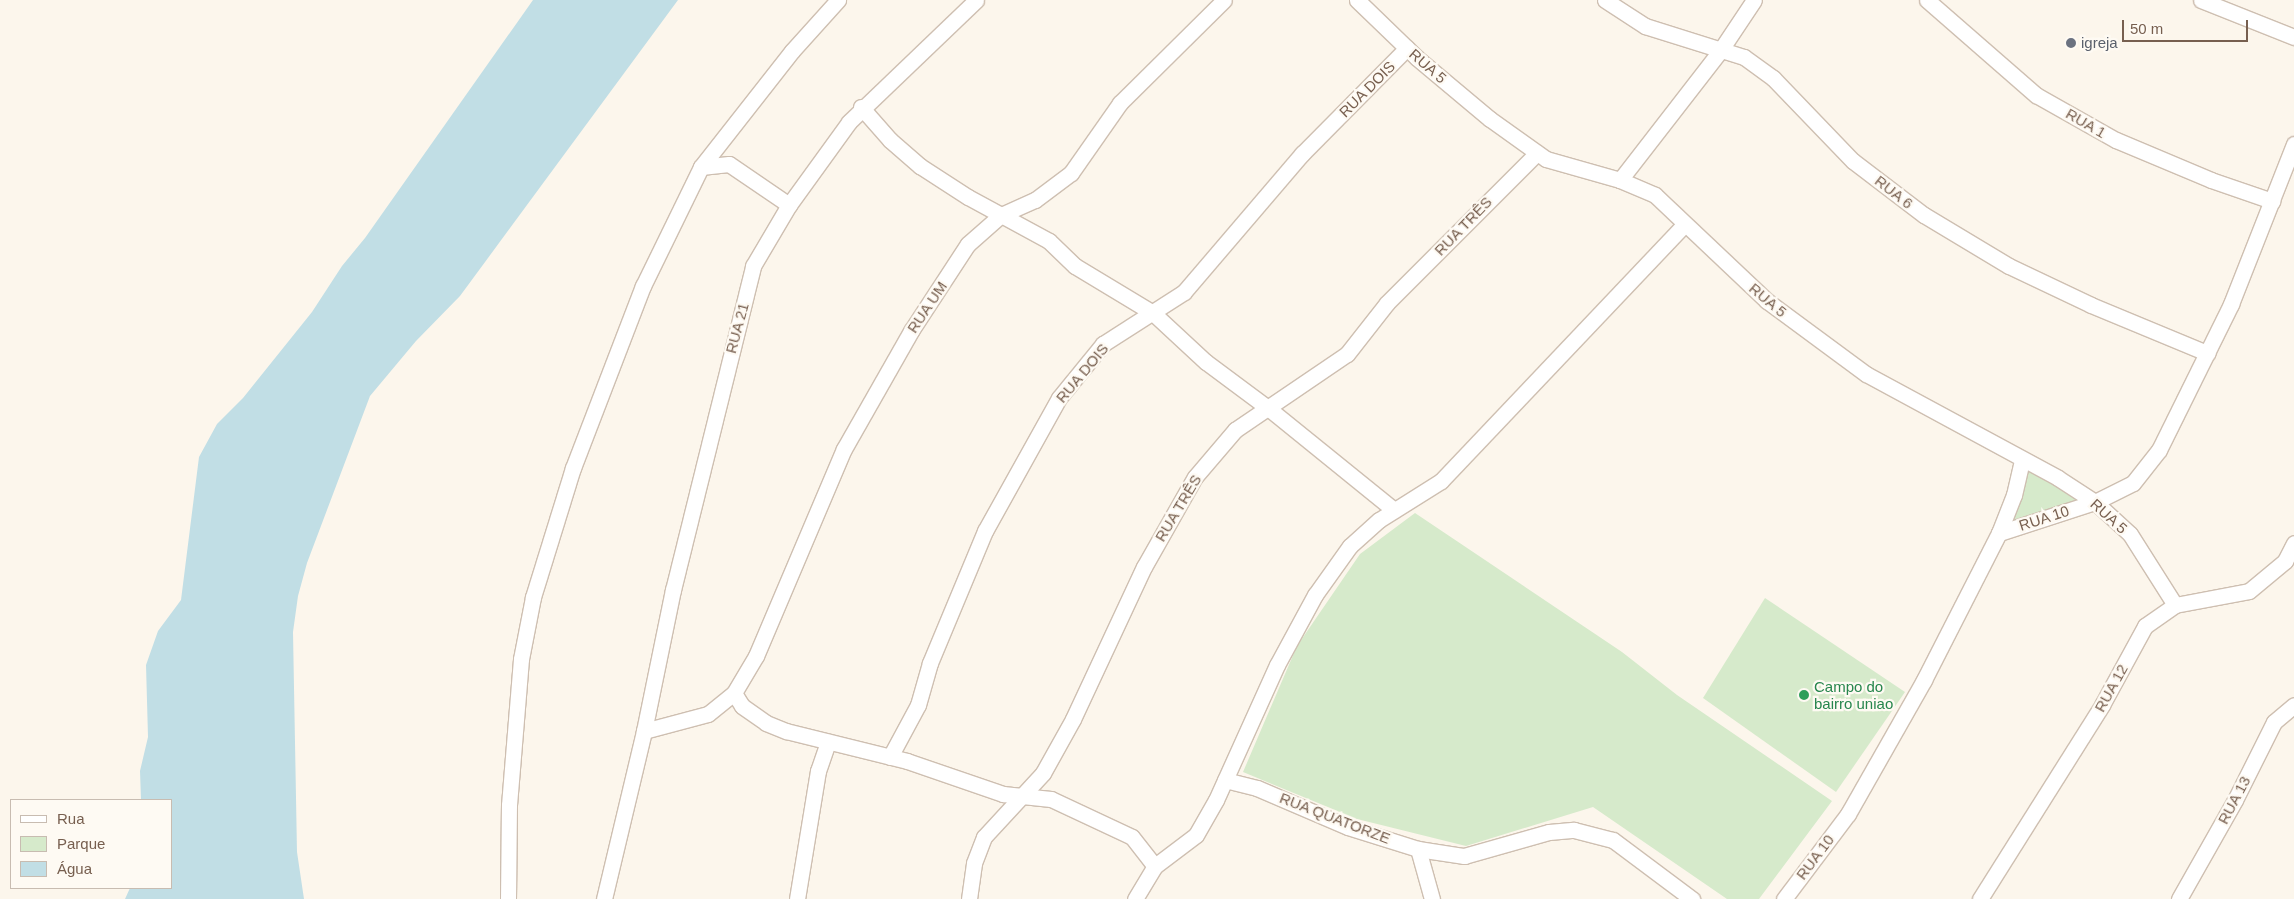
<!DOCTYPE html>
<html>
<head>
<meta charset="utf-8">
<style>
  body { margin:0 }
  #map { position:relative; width:2294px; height:899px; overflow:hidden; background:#fcf6ec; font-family:Helvetica,sans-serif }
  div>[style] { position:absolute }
  .green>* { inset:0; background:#d6eacb }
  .water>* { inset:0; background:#c1dee5 }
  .roads { filter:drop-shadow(1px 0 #cebfb1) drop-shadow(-1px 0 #cebfb1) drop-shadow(0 1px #cebfb1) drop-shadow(0 -1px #cebfb1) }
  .minor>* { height:15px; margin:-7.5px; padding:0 7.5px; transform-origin:7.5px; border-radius:7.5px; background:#fff }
  .dots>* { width:14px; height:14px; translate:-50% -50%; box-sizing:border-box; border:2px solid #fefaf3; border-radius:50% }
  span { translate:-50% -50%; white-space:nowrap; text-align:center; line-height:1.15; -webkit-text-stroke:4.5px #fefaf3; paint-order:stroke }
  .worship-label { font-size:15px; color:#5b616d }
  .left { translate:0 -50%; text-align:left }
  .street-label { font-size:15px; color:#775f4f }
  .leisure-label { font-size:15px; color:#27864d }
  .legend { position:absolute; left:10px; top:799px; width:162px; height:90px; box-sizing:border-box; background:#fefaf3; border:1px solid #c8bcb1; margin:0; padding:6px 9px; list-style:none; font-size:15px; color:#775f4f }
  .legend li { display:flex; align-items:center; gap:10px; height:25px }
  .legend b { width:25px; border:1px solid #c8bcb1 }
  .scale { position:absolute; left:2122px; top:20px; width:126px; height:22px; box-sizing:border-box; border:2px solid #775f4f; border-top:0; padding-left:6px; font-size:15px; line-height:18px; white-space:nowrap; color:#775f4f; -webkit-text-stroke:4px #fefaf3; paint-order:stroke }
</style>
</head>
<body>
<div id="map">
  <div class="green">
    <div style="clip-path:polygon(2024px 465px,2085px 501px,2007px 527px)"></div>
    <div style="clip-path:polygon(1415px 513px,1622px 652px,1677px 695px,1832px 801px,1759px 899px,1727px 899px,1593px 807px,1466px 846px,1357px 819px,1243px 772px,1297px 646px,1360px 554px)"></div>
    <div style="clip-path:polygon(1765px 598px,1905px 692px,1836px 792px,1703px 698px)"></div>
  </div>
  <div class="water">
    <div style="clip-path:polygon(533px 0,678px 0,460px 296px,416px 341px,370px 396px,307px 563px,298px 596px,293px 632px,297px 852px,304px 899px,125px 899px,130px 888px,171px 888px,171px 800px,141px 800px,140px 771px,148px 737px,146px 665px,158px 631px,181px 600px,199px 457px,217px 424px,243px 398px,312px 312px,342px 266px,365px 238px)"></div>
  </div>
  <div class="roads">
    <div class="minor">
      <div style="left:1357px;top:0;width:83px;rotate:44deg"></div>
      <div style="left:1417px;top:58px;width:95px;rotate:39.9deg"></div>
      <div style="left:1490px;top:119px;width:69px;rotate:35.5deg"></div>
      <div style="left:1546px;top:159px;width:77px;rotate:15.8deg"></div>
      <div style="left:1620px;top:180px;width:38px;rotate:23deg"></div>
      <div style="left:1655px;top:195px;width:154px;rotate:43.4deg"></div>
      <div style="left:1767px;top:301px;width:123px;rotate:36.4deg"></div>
      <div style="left:1866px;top:374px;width:218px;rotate:28.4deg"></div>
      <div style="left:2058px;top:478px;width:44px;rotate:33deg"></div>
      <div style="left:2095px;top:502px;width:47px;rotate:42.4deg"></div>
      <div style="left:2130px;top:534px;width:84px;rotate:57.6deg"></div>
      <div style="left:1605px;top:0;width:48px;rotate:33deg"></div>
      <div style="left:1645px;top:26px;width:104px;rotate:17.4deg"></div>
      <div style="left:1744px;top:57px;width:36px;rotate:36deg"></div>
      <div style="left:1773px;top:78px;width:115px;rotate:46.1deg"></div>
      <div style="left:1853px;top:161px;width:89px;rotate:37.3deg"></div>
      <div style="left:1924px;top:215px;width:99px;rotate:31deg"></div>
      <div style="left:2009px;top:266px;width:91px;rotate:25.4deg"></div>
      <div style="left:2091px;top:305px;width:126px;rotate:22.5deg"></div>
      <div style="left:1927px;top:0;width:145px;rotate:41.1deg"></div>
      <div style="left:2036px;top:95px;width:92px;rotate:29.4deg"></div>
      <div style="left:2116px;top:140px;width:103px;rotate:22.8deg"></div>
      <div style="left:2211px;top:180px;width:65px;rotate:19deg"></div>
      <div style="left:2201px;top:0;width:100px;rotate:21.7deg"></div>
      <div style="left:861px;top:107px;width:44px;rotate:48.7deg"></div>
      <div style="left:890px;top:140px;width:40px;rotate:41deg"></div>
      <div style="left:920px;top:166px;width:57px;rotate:32.9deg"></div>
      <div style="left:968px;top:197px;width:92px;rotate:28.5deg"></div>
      <div style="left:1049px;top:241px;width:36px;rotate:44deg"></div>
      <div style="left:1075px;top:266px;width:91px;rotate:31.1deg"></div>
      <div style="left:1153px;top:313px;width:72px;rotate:42.8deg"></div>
      <div style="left:1206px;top:362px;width:77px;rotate:36.6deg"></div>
      <div style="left:1268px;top:408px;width:162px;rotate:39deg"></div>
      <div style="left:701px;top:167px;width:28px;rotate:-6deg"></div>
      <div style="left:729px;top:164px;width:73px;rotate:34.3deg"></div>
      <div style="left:1620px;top:180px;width:163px;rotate:-52.2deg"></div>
      <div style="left:1720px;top:51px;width:61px;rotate:-56.3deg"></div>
      <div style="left:1999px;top:533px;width:41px;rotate:-68.5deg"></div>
      <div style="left:2014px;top:495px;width:37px;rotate:-77deg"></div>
      <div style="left:734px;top:693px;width:43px;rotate:-59.3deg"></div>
      <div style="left:756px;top:656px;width:225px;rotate:-67deg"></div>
      <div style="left:844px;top:449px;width:136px;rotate:-60.4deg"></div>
      <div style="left:911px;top:331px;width:104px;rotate:-56.8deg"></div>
      <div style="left:968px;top:244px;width:44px;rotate:-41.3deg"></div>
      <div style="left:1001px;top:215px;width:37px;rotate:-24deg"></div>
      <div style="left:1035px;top:200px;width:45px;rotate:-36.9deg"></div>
      <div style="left:1071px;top:173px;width:85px;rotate:-55deg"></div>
      <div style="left:1120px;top:103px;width:146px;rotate:-44.7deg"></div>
      <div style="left:644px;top:731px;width:144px;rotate:-78.4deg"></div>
      <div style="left:673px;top:590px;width:334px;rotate:-76.1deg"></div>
      <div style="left:753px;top:266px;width:71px;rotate:-59.5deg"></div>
      <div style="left:789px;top:205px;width:102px;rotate:-54.1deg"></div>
      <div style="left:849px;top:122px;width:176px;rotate:-43.8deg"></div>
      <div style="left:890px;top:757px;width:59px;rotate:-61.7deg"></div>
      <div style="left:918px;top:705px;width:44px;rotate:-74.1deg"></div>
      <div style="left:930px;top:663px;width:143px;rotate:-67.4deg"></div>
      <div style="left:985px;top:531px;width:152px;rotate:-60.9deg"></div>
      <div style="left:1059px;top:398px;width:70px;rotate:-50.8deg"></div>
      <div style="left:1103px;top:344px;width:96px;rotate:-32.7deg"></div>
      <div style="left:1184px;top:292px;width:182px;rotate:-49.5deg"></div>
      <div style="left:1302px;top:154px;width:149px;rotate:-45.3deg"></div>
      <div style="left:1225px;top:780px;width:33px;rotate:14deg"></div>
      <div style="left:1257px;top:788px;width:99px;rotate:23.2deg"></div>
      <div style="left:1348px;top:827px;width:73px;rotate:17.4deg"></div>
      <div style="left:1418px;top:849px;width:47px;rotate:8.7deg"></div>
      <div style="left:1464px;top:856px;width:88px;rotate:-15.8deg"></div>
      <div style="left:1549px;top:832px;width:25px;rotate:-5deg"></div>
      <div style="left:1574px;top:830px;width:40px;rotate:14.4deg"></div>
      <div style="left:1613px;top:840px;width:99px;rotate:36.8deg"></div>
      <div style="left:1418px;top:849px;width:52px;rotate:74.4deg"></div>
      <div style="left:508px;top:899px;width:94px;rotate:-89.4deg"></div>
      <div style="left:509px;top:805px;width:146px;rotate:-85.3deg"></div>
      <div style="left:521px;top:659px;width:63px;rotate:-79deg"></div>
      <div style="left:533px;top:597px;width:135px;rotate:-72.8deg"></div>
      <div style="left:573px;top:468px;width:195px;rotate:-69deg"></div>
      <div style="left:643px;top:286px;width:132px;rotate:-64deg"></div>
      <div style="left:701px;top:167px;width:147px;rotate:-51.9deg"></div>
      <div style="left:792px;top:51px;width:69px;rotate:-48deg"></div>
      <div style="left:604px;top:899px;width:173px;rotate:-76.6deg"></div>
      <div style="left:644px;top:731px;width:66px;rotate:-14.9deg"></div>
      <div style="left:708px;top:714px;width:33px;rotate:-39deg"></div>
      <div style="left:734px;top:693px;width:15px;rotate:58deg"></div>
      <div style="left:742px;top:706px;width:29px;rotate:35deg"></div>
      <div style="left:766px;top:723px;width:22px;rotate:22deg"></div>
      <div style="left:786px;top:731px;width:125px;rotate:13.9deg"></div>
      <div style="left:907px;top:761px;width:102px;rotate:19deg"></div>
      <div style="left:1003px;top:794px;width:48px;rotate:5.9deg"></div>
      <div style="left:1051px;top:799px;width:89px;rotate:25.1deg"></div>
      <div style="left:1132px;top:837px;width:37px;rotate:52deg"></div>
      <div style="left:1155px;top:866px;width:51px;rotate:-37.1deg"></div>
      <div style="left:1196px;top:835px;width:40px;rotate:-60.3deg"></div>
      <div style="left:1216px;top:800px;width:148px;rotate:-65.7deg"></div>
      <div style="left:1277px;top:665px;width:80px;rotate:-61.5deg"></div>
      <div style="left:1315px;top:595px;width:60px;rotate:-54.5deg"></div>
      <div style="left:1350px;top:546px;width:39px;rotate:-42deg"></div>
      <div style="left:1379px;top:520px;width:73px;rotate:-32.2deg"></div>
      <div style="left:1441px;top:481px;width:354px;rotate:-46.5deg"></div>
      <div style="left:797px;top:899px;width:130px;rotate:-80.7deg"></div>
      <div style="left:818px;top:771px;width:31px;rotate:-71deg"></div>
      <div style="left:969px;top:899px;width:36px;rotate:-82deg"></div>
      <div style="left:974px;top:863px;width:28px;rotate:-69deg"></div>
      <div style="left:984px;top:837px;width:87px;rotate:-47.3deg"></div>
      <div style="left:1043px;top:773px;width:62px;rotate:-60.9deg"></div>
      <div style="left:1073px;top:719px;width:168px;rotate:-65deg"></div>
      <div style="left:1144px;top:567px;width:103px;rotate:-60.5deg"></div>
      <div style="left:1195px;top:477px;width:62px;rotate:-49.6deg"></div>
      <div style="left:1235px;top:430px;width:135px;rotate:-34.2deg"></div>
      <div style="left:1347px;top:354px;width:65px;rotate:-51.9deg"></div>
      <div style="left:1387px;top:303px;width:212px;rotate:-45deg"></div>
      <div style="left:1135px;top:899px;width:39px;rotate:-59deg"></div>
      <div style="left:1784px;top:899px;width:106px;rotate:-53deg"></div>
      <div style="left:1848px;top:814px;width:154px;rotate:-60.4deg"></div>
      <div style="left:1924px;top:680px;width:165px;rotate:-63deg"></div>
      <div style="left:1999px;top:533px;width:101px;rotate:-17.9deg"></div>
      <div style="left:2095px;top:502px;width:42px;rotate:-26.6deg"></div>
      <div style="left:2133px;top:483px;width:42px;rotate:-51.8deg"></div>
      <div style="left:2159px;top:450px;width:163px;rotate:-63.7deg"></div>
      <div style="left:2231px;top:304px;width:172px;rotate:-68.5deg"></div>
      <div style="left:1980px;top:899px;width:229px;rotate:-57.8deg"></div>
      <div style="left:2102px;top:705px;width:90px;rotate:-61.4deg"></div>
      <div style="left:2145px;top:626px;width:37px;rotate:-35deg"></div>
      <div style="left:2175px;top:605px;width:75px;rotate:-10.7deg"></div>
      <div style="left:2249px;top:591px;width:47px;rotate:-39.8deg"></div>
      <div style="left:2285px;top:561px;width:20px;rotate:-63deg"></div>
      <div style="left:2179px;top:899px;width:114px;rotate:-60.5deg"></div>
      <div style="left:2235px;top:800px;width:87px;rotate:-63.4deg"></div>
      <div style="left:2274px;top:722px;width:26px;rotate:-40deg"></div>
    </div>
  </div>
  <div class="dots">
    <div style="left:2071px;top:43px;background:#6b7280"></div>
    <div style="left:1804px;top:695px;background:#2e9e5b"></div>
  </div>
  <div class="worship-label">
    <span class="left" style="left:2081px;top:43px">igreja</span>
  </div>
  <div class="street-label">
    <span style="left:1428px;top:66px;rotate:41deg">RUA 5</span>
    <span style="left:1367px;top:89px;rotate:-45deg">RUA DOIS</span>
    <span style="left:2086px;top:123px;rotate:30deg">RUA 1</span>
    <span style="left:1894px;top:192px;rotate:38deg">RUA 6</span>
    <span style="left:1463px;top:226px;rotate:-46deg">RUA TRÊS</span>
    <span style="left:1768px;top:300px;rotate:40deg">RUA 5</span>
    <span style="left:927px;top:307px;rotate:-56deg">RUA UM</span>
    <span style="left:737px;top:328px;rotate:-75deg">RUA 21</span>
    <span style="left:1082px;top:373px;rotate:-50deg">RUA DOIS</span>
    <span style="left:1178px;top:508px;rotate:-59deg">RUA TRÊS</span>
    <span style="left:2109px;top:516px;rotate:42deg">RUA 5</span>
    <span style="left:2044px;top:518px;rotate:-18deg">RUA 10</span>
    <span style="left:2111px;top:688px;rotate:-61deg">RUA 12</span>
    <span style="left:2234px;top:800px;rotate:-62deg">RUA 13</span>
    <span style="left:1335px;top:818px;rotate:21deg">RUA QUATORZE</span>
    <span style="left:1815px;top:857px;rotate:-53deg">RUA 10</span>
  </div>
  <div class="leisure-label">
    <span class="left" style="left:1814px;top:695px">Campo do<br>bairro uniao</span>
  </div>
  <ul class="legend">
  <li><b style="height:6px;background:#fff"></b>Rua</li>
  <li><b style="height:14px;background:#d6eacb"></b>Parque</li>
  <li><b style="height:14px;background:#c1dee5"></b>Água</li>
  </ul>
  <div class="scale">50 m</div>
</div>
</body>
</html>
